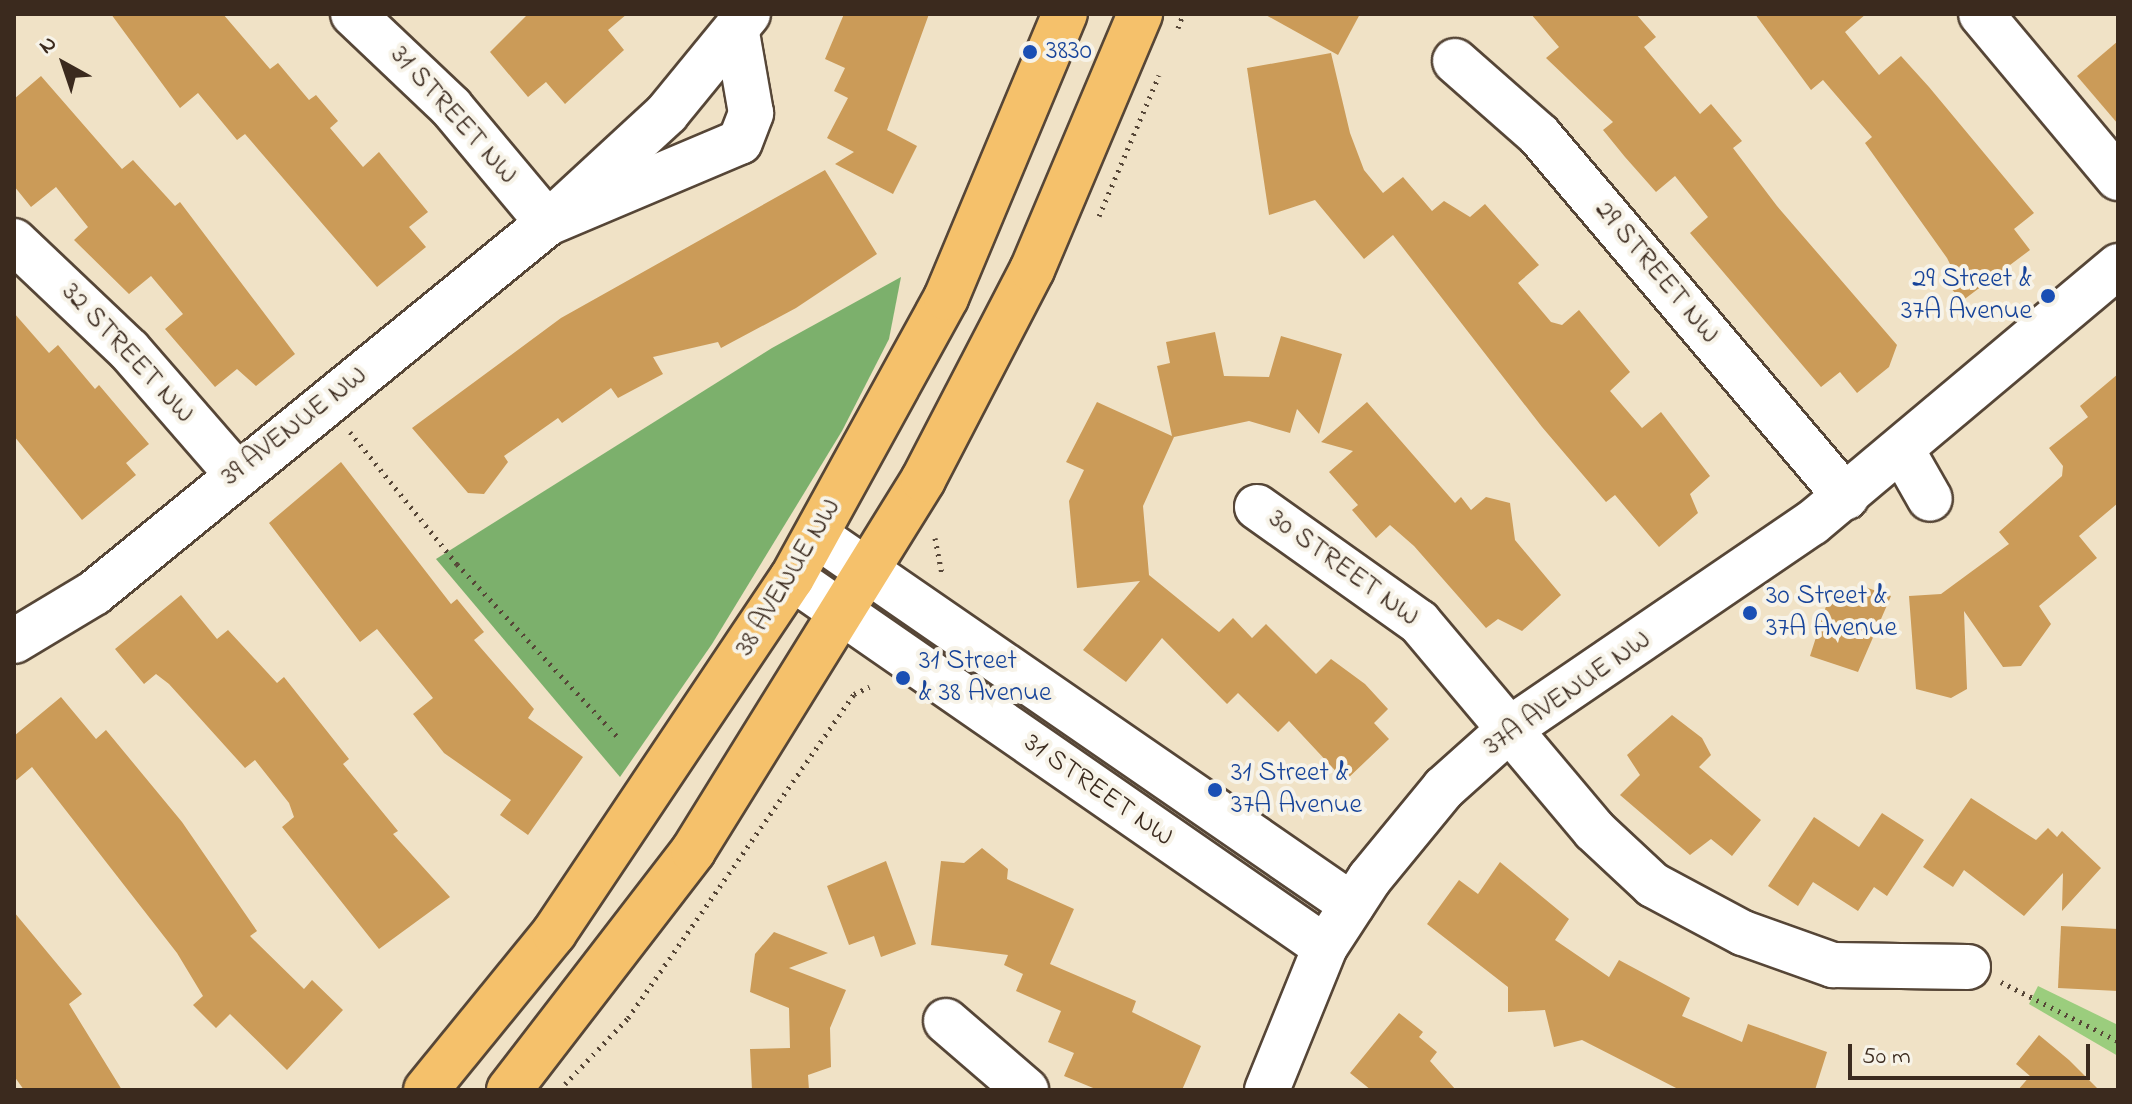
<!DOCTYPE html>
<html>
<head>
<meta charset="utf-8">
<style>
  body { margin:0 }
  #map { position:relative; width:2132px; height:1104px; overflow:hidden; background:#f0e2c6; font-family:"Indie Flower",sans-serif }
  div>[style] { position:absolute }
  .green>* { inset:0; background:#9bcd7d }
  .forest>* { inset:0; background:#7cb06c }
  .building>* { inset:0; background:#cb9b58 }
  .path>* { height:5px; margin-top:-2.5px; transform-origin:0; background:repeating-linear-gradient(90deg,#564637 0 2px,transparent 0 8px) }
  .roads { filter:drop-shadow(2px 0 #564637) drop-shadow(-2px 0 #564637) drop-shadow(0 2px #564637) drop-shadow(0 -2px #564637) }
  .minor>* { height:44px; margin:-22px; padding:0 22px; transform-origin:22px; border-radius:22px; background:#fff }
  .major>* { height:44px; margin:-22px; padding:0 22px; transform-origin:22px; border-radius:22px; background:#f5c16b }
  .dots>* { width:22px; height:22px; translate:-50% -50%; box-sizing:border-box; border:4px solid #f7f3e8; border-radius:50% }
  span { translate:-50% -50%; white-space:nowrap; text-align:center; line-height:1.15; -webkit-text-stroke:8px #f7f3e8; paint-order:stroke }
  .transit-label { font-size:28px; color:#164399 }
  .left { translate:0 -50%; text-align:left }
  .right { translate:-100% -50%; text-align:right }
  .street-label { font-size:28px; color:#3b2a1e }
  .frame { position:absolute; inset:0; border:16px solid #3b2a1e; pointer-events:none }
  .north { position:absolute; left:24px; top:24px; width:80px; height:80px; -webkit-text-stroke:6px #f7f3e8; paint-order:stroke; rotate:320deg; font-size:22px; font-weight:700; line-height:32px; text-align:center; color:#3b2a1e }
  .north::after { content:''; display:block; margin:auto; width:28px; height:36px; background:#3b2a1e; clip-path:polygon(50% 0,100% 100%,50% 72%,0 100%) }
  .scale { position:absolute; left:1848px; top:1044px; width:242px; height:36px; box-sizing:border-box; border:4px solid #3b2a1e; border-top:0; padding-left:10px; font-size:24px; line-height:28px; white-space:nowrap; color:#3b2a1e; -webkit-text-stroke:6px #f7f3e8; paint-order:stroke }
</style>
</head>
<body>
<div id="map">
  <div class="green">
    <div style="clip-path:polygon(2038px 986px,2118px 1025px,2118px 1056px,2029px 1004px)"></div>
  </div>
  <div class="forest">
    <div style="clip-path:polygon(901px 277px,889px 339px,842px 431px,712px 644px,620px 777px,436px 559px,772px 348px)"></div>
  </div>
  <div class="building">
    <div style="clip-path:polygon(111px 14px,223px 14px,270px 69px,278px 63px,309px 100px,316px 95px,338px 121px,330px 128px,363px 167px,379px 152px,428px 212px,409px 227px,426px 247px,377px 287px,245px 134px,237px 140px,198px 93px,180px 108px)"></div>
    <div style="clip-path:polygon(528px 14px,627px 14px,608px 30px,624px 50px,565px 104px,546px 82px,528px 97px,490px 52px)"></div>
    <div style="clip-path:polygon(844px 14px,929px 14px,887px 130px,917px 146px,893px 194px,835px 164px,854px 152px,827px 138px,848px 98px,834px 91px,845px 68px,825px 59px)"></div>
    <div style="clip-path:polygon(1264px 14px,1360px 14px,1338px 55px)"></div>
    <div style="clip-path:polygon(1531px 14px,1636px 14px,1656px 37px,1644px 47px,1700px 114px,1711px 104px,1742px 141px,1733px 148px,1777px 206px,1897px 345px,1889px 367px,1857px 393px,1840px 372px,1821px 387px,1690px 233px,1708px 217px,1675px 176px,1656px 192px,1625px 157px,1603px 130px,1613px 122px,1546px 58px,1559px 47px)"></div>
    <div style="clip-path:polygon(1755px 14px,1866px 14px,1845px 32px,1879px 75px,1901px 56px,1929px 87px,2034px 213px,2014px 229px,2030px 250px,1962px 301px,1943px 279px,1953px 270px,1947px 258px,1865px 143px,1872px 137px,1823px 80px,1811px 90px)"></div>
    <div style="clip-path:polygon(2118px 41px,2118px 124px,2077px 76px)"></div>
    <div style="clip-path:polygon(1331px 53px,1350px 133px,1364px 170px,1383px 193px,1403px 177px,1432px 211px,1444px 201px,1470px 217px,1485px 204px,1539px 265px,1518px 283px,1551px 322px,1562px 325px,1579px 310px,1630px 372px,1610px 391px,1642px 428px,1661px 412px,1710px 476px,1690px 494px,1698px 513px,1659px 547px,1615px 495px,1606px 502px,1542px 427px,1393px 235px,1364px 259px,1315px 200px,1269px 215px,1247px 68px)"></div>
    <div style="clip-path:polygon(41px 76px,122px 169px,133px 160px,175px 206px,180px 202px,295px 354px,256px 386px,237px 369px,215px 387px,165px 329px,183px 314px,151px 276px,129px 294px,74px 240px,88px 227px,56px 187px,31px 207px,14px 186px,14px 99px)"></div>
    <div style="clip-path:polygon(825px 170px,877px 254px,796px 308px,721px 348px,718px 342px,653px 357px,663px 374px,618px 398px,611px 388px,562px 423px,558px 418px,504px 456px,508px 462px,484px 494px,468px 493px,412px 428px,561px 318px)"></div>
    <div style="clip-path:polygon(14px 313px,49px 353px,58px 345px,95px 389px,99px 385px,149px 444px,126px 463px,136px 475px,82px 520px,14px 436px)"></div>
    <div style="clip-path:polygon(1215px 332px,1224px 376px,1269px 377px,1281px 336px,1342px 354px,1319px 434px,1297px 409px,1290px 433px,1249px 421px,1174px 437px,1143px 506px,1149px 575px,1219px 632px,1233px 618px,1252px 638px,1266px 624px,1316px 674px,1331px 659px,1365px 684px,1388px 709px,1374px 723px,1389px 739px,1345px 781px,1289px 721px,1278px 732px,1238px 693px,1227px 704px,1162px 638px,1126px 682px,1083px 650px,1140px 581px,1077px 588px,1069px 501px,1084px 470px,1066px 462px,1097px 402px,1172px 436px,1157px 366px,1170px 363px,1166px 342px)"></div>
    <div style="clip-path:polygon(2118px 374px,2118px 503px,2079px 536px,2097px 558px,2039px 606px,2051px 624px,2021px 666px,2003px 667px,1964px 611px,1967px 689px,1951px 698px,1916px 689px,1909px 596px,1941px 594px,2009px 544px,1999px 532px,2062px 476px,2063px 466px,2049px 448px,2088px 417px,2080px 406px)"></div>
    <div style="clip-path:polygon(1367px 402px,1455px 503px,1461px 497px,1471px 510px,1486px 497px,1510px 503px,1515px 540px,1561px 595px,1522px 631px,1498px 619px,1486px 628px,1414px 546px,1390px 525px,1376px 538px,1352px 510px,1358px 505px,1329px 472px,1353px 451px,1321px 442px)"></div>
    <div style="clip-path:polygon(341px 462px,451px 604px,457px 599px,484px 632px,474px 640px,534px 709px,528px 718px,583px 757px,528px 835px,500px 815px,511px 800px,444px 753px,413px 714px,433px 698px,377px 629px,360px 642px,269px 523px)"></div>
    <div style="clip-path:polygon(1862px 586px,1891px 596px,1858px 672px,1810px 656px,1829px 597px,1855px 606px)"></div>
    <div style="clip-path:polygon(181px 595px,217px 639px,228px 630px,277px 683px,284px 677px,349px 759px,343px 764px,398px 831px,393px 834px,450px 897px,379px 949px,282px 827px,294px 817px,289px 803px,255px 760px,245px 768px,169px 684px,156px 674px,144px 684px,115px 649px)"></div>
    <div style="clip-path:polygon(61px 697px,96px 739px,106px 730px,182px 822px,257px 931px,250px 936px,304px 989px,312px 980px,343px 1010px,287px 1070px,230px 1014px,216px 1028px,193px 1005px,203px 996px,177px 953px,32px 767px,14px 782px,14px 736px)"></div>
    <div style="clip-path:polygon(1672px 715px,1702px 738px,1711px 755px,1699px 767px,1761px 820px,1732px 856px,1711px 839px,1690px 855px,1620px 795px,1640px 775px,1627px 755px)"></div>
    <div style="clip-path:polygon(1971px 798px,2036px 840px,2048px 828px,2057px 837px,2062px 831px,2101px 868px,2062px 911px,2063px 873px,2024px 916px,1964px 870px,1953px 887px,1923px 867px)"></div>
    <div style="clip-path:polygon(1882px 813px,1924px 840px,1887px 896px,1874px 887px,1858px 911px,1813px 882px,1798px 906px,1768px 886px,1814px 817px,1859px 847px)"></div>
    <div style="clip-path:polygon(982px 848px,1008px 869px,1007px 879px,1074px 909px,1050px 964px,1136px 1001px,1132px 1012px,1201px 1046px,1182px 1090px,1098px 1090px,1064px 1076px,1074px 1053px,1048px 1042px,1061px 1011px,1016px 991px,1023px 974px,1004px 965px,1008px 955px,931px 945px,941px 861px,964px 863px)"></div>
    <div style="clip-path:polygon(886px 861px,916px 944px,881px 957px,874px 936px,849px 945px,827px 886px)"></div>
    <div style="clip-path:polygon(1500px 862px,1569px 919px,1555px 940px,1609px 977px,1619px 960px,1690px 998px,1682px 1016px,1742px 1042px,1748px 1024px,1827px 1052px,1815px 1090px,1680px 1090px,1582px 1040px,1554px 1047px,1545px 1010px,1508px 1012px,1508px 987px,1427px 924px,1459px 880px,1478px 894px)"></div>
    <div style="clip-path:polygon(14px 912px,82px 994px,69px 1004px,122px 1090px,24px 1090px,14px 1076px)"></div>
    <div style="clip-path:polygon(2061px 926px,2118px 929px,2118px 991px,2058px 988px)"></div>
    <div style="clip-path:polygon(774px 932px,828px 953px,789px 968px,846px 990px,830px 1028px,831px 1067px,808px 1075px,809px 1090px,752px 1090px,750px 1049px,790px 1048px,789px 1008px,750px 992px,755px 954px)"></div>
    <div style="clip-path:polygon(1399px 1013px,1423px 1032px,1419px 1037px,1437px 1052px,1430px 1061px,1456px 1090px,1371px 1090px,1350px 1073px)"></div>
    <div style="clip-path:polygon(2039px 1035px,2069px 1060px,2099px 1090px,2018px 1090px,2030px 1076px,2016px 1064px)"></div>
  </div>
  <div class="path">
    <div style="left:1178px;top:28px;width:15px;rotate:-70deg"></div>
    <div style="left:1099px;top:216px;width:153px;rotate:-66.9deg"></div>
    <div style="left:350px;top:432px;width:170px;rotate:51deg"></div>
    <div style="left:457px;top:564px;width:236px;rotate:47.1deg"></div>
    <div style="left:935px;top:538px;width:37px;rotate:79deg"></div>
    <div style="left:2001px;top:982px;width:131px;rotate:26.8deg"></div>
    <div style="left:565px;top:1084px;width:91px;rotate:-46.3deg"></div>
    <div style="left:628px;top:1018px;width:395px;rotate:-55.1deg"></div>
    <div style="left:854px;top:694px;width:17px;rotate:-25deg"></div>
  </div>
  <div class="roads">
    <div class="minor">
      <div style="left:353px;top:14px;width:135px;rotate:43.5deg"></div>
      <div style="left:451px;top:107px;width:151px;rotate:50.1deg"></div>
      <div style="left:548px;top:223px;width:208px;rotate:-22.9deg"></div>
      <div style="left:740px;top:142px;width:31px;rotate:-69deg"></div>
      <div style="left:751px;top:113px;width:81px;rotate:-99.9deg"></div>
      <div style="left:1981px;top:14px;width:214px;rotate:50.1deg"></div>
      <div style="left:1455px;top:61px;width:112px;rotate:41.4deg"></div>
      <div style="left:1539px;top:135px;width:475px;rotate:49.7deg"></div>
      <div style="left:14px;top:241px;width:158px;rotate:43.5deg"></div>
      <div style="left:129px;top:350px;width:162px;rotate:49deg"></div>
      <div style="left:1902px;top:450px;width:56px;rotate:60.3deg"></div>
      <div style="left:1257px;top:507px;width:199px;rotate:35.4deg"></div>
      <div style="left:1419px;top:622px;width:272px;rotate:49.9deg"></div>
      <div style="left:1594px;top:830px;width:81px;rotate:43deg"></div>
      <div style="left:1653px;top:885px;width:102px;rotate:28.1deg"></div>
      <div style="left:1743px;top:933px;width:96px;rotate:19.6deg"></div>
      <div style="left:1833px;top:965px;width:135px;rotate:0.8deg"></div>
      <div style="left:817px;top:536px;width:650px;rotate:34.59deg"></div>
      <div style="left:792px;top:578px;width:648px;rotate:34.7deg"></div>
      <div style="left:14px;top:641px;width:93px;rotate:-31deg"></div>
      <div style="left:94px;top:593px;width:586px;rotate:-39.18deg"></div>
      <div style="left:548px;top:223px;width:162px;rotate:-42.7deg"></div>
      <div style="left:667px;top:113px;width:128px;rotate:-50.7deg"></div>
      <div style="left:946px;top:1021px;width:106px;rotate:40.8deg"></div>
      <div style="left:1267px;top:1090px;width:154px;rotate:-67.9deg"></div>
      <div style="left:1325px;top:947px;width:82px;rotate:-56.9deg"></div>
      <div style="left:1370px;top:878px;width:117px;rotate:-50.6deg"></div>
      <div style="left:1444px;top:788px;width:90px;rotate:-41.8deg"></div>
      <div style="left:1511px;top:728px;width:364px;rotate:-34.3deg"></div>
      <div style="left:1812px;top:523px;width:400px;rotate:-40deg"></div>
    </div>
    <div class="major">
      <div style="left:426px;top:1090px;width:203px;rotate:-50.8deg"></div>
      <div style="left:554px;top:933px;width:427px;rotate:-56.2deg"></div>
      <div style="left:792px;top:578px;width:320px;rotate:-61.2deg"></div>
      <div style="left:946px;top:298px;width:308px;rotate:-67.3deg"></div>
      <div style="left:509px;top:1090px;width:302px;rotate:-52.4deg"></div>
      <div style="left:693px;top:851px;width:437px;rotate:-58.2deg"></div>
      <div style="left:923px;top:480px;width:237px;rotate:-62.6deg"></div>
      <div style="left:1032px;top:270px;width:278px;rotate:-67.1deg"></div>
    </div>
  </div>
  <div class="dots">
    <div style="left:1030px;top:52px;background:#1a4fb4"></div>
    <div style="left:2048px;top:296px;background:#1a4fb4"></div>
    <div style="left:1750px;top:613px;background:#1a4fb4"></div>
    <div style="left:903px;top:678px;background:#1a4fb4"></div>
    <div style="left:1215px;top:790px;background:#1a4fb4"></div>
  </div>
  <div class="transit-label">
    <span class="left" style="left:1046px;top:52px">3830</span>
    <span class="right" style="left:2032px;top:296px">29 Street &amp;<br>37A Avenue</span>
    <span class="left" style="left:1766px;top:613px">30 Street &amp;<br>37A Avenue</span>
    <span class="left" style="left:919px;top:678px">31 Street<br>&amp; 38 Avenue</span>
    <span class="left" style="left:1231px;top:790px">31 Street &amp;<br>37A Avenue</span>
  </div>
  <div class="street-label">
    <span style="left:453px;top:116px;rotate:48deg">31 STREET NW</span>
    <span style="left:1656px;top:273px;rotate:50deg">29 STREET NW</span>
    <span style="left:127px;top:354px;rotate:47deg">32 STREET NW</span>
    <span style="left:295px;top:427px;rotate:-38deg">39 AVENUE NW</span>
    <span style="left:1343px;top:569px;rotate:36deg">30 STREET NW</span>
    <span style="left:789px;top:578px;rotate:-59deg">38 AVENUE NW</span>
    <span style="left:1568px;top:694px;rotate:-35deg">37A AVENUE NW</span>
    <span style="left:1098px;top:791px;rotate:35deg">31 STREET NW</span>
  </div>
  <div class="frame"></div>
  <div class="north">N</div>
  <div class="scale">50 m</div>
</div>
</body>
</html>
